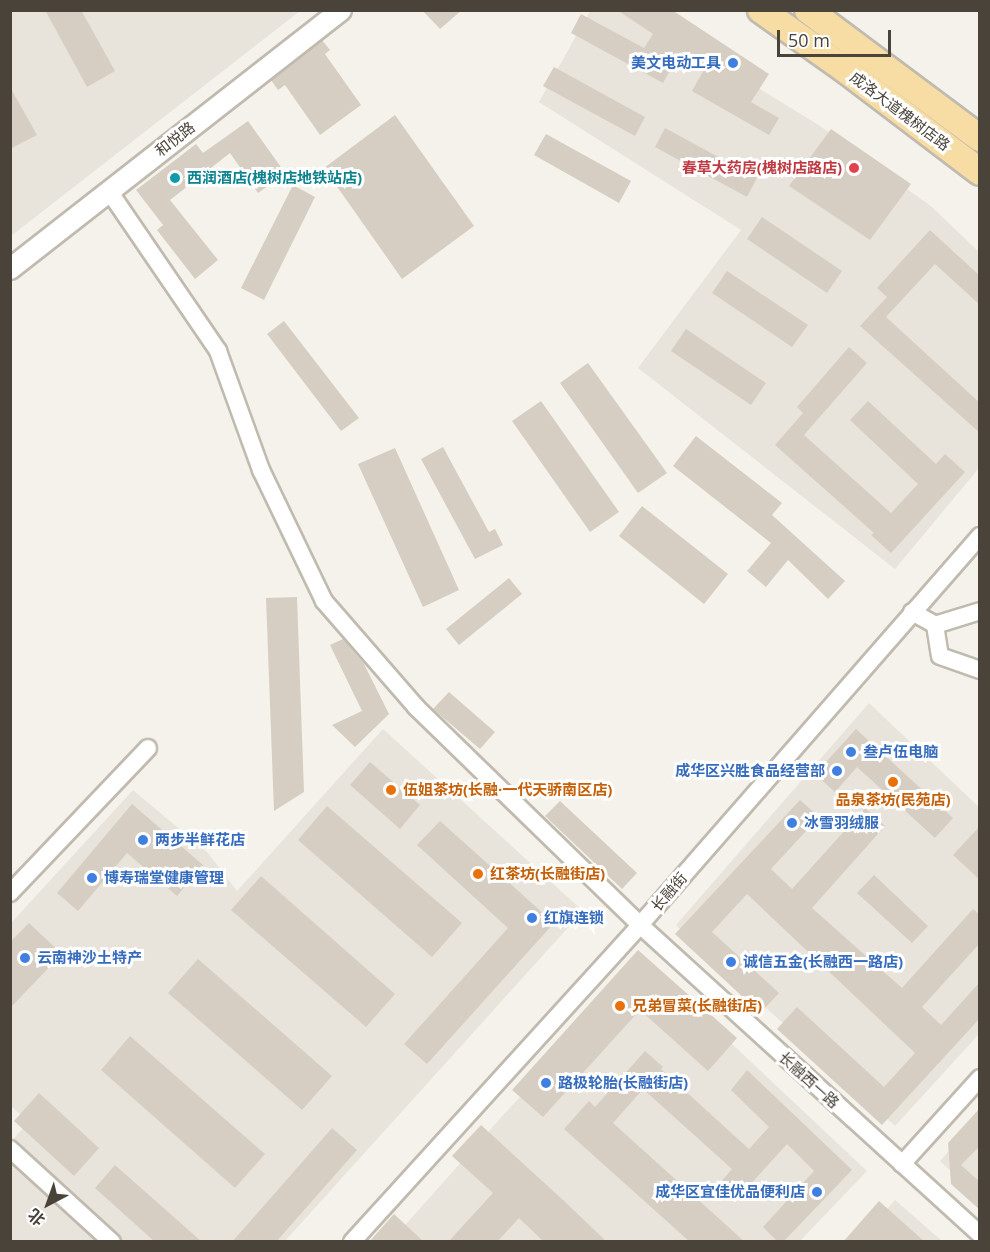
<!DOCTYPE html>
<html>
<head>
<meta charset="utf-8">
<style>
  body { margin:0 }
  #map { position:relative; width:990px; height:1252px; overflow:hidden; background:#f5f2ec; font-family:"Open Sans","Noto Sans SC",sans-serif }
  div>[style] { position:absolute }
  .residential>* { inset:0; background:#e8e4db }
  .building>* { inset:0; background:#d6cec2 }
  .roads { filter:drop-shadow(2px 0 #c0baaf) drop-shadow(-2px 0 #c0baaf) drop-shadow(0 2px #c0baaf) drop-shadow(0 -2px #c0baaf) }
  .minor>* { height:16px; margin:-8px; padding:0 8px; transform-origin:8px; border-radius:8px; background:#fff }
  .tertiary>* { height:20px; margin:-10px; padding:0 10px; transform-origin:10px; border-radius:10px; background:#fff }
  .primary>* { height:26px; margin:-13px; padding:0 13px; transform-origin:13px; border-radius:13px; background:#f7dda3 }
  .dots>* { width:16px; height:16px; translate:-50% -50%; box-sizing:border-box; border:3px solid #fff; border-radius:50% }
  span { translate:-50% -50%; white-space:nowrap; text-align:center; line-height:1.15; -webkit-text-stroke:6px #fff; paint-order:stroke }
  .shop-label { font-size:15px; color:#366cbe; font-weight:700 }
  .right { translate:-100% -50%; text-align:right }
  .left { translate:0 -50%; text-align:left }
  .street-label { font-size:15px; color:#49433a }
  .health-label { font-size:15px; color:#be3a42; font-weight:700 }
  .culture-label { font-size:15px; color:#0d838f; font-weight:700 }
  .food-label { font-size:15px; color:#c56008; font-weight:700 }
  .frame { position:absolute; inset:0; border:12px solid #49433a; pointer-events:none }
  .north { position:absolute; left:18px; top:1174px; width:60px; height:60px; -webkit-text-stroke:4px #fff; paint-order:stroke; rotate:221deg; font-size:16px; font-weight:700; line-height:24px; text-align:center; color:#49433a }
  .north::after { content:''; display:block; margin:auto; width:21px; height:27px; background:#49433a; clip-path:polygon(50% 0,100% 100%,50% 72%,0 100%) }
  .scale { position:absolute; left:777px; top:30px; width:114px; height:27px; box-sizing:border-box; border:3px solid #49433a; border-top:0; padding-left:8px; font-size:18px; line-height:21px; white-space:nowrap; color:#49433a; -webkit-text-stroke:4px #fff; paint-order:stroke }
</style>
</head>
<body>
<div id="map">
  <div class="residential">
    <div style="clip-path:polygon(11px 11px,300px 11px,11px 236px)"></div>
    <div style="clip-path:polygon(590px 11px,634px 11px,820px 126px,932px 207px,979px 252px,979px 468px,895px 569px,638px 368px,741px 230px,539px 102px)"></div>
    <div style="clip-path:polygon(869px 703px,979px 807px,979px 1034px,895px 1126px,676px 925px)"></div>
    <div style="clip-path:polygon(383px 729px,583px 911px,285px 1241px,11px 1241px,11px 1142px,28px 1122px,11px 1106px,11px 923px,133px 790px,208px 853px,237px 891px)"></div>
    <div style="clip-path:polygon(646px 963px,867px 1171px,800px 1241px,390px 1242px,505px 1113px)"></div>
    <div style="clip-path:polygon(979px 1117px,979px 1198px,940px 1161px)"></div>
    <div style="clip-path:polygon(895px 1200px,942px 1241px,858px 1242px)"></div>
  </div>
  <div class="building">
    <div style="clip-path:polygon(45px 10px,81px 10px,115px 71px,87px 87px)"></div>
    <div style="clip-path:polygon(422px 10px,462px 10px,440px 29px)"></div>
    <div style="clip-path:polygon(617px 10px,672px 10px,769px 74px,751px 102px,779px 118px,769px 135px,692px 91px,705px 68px,680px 52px,663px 83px,571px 33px,581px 14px,644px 48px,653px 34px)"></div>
    <div style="clip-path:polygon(322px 40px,330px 50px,325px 54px,361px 105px,320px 135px,285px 85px,278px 90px,271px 80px)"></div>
    <div style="clip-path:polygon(554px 67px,645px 117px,635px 136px,543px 86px)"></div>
    <div style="clip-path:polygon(10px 87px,37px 135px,10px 149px)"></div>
    <div style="clip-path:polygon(395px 115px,474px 226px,402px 279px,324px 168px)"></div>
    <div style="clip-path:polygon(248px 121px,283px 170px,283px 175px,258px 193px,230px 153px,170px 200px,218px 260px,195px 279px,157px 230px,163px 225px,136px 190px,196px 144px,203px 153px)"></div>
    <div style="clip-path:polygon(665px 128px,757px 178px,747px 197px,655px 147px)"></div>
    <div style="clip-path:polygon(831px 129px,911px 184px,870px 240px,789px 186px)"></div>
    <div style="clip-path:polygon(546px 134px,631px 181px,619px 203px,534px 155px)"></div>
    <div style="clip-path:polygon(293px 185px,315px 197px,264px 300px,241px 288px)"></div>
    <div style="clip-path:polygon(762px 217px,842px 271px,827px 293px,747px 239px)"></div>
    <div style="clip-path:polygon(930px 230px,980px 276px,980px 305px,935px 264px,886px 317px,980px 403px,980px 433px,860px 326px,887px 297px,877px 288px)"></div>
    <div style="clip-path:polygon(727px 271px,808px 325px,792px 347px,712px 293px)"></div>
    <div style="clip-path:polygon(284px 321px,359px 418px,341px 431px,267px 334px)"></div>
    <div style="clip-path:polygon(686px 329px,766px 383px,751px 405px,671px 351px)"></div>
    <div style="clip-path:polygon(849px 347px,867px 363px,804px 435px,891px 513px,918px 484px,850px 420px,868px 401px,936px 464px,945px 454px,965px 472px,891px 553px,871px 535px,874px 533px,775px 445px,803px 413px,797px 407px)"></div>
    <div style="clip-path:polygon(588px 363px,667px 473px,638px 493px,560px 383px)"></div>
    <div style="clip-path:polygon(541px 401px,619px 512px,590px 532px,512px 421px)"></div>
    <div style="clip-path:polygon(696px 436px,782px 503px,772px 515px,845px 581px,828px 599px,788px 560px,766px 587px,747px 571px,771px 543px,673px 466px)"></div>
    <div style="clip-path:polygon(443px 447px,489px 532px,495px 529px,503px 545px,475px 559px,421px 459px)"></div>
    <div style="clip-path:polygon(395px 448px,459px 590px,423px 607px,358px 464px)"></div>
    <div style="clip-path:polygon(642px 506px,728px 574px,704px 604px,619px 536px)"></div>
    <div style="clip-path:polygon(509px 578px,522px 594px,459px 645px,446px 629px)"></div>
    <div style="clip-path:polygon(297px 597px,304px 792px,274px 811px,266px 598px)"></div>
    <div style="clip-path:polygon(343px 639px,364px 664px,389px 714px,355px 747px,332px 725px,362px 711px,330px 645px)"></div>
    <div style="clip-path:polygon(449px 692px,495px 732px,480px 749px,433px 709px)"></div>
    <div style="clip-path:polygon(856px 729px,953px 818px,935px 838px,857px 767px,835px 792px,815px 774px)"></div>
    <div style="clip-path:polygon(370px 762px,420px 805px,400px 829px,350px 785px)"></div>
    <div style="clip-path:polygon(800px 800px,819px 817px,771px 869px,792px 889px,865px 808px,885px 826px,812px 908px,902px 988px,973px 909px,980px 915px,980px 943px,922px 1007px,941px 1025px,980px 982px,980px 1018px,882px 1125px,777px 1029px,797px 1007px,884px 1087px,915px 1053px,747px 894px,712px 932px,779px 993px,760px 1013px,675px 934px)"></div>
    <div style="clip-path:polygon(560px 801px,637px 873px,622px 889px,545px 816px)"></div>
    <div style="clip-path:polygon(132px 804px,203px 865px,177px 896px,127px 853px,78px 911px,57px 893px)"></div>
    <div style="clip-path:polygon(327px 806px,462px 923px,432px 957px,298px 840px)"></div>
    <div style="clip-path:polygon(440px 821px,554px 923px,427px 1064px,404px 1044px,508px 928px,417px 845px)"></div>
    <div style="clip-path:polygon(980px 826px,980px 880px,953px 855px)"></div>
    <div style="clip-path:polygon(874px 875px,928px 926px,912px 943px,857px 893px)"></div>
    <div style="clip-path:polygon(261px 876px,395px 994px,366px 1027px,231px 910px)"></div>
    <div style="clip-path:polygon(29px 923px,62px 954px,10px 1008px,10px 942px)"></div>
    <div style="clip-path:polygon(638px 950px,737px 1038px,708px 1071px,640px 1010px,543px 1117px,512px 1090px)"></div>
    <div style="clip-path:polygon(198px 959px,332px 1076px,302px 1110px,168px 993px)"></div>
    <div style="clip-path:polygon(130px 1036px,265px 1154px,235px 1188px,101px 1070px)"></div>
    <div style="clip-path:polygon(645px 1051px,663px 1067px,661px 1069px,749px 1149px,769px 1127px,731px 1090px,747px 1070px,852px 1170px,783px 1242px,778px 1242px,763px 1227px,814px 1171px,787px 1144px,736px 1200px,719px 1184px,732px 1169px,643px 1089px,613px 1123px,745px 1242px,690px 1242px,564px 1129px,589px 1101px,595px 1107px)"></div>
    <div style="clip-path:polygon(39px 1093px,99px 1148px,74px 1176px,14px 1121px)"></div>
    <div style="clip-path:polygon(980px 1108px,980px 1146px,961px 1165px,980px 1182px,980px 1210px,951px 1184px,948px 1143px)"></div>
    <div style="clip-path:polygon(481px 1125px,563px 1200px,607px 1242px,544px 1242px,519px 1218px,497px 1242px,448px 1242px,493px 1193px,452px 1156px)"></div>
    <div style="clip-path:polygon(332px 1128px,357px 1150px,276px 1242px,232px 1242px)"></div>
    <div style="clip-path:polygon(115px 1165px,202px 1242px,155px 1242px,95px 1188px)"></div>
    <div style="clip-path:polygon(879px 1201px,925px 1242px,843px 1242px)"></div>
    <div style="clip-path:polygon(394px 1214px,424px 1242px,369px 1242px)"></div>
  </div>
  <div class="roads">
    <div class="minor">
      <div style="left:109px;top:191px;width:194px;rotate:55.7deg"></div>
      <div style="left:218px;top:351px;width:127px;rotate:70.1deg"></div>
      <div style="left:261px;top:470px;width:145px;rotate:64.3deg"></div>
      <div style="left:324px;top:601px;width:140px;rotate:49deg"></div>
      <div style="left:416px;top:707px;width:313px;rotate:44.2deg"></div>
      <div style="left:640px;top:925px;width:459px;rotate:42.3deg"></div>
      <div style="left:912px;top:612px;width:26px;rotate:29deg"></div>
      <div style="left:935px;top:625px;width:47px;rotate:-17.3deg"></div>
      <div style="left:935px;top:625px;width:31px;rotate:81deg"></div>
      <div style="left:940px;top:656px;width:42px;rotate:19.3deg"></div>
      <div style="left:10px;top:893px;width:200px;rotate:-46.4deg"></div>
      <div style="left:10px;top:1149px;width:138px;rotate:42.4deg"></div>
      <div style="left:902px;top:1164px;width:116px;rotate:-47.8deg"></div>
      <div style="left:352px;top:1242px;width:428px;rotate:-47.7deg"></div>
      <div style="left:640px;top:925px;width:517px;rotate:-48.85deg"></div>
    </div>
    <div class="tertiary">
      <div style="left:10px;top:269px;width:420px;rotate:-38deg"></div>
    </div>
    <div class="primary">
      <div style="left:761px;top:10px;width:105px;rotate:35.3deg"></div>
      <div style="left:847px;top:71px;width:167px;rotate:37.2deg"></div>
      <div style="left:808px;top:10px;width:214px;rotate:36.7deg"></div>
    </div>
  </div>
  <div class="dots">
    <div style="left:733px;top:63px;background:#3f7fe0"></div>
    <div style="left:854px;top:168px;background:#e0444e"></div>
    <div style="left:175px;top:178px;background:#0f9aa8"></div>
    <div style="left:851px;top:752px;background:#3f7fe0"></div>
    <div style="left:837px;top:771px;background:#3f7fe0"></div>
    <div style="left:893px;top:782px;background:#e8710a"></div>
    <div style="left:391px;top:790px;background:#e8710a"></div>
    <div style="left:792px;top:823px;background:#3f7fe0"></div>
    <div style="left:143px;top:840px;background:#3f7fe0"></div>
    <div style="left:478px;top:874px;background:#e8710a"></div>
    <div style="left:92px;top:878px;background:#3f7fe0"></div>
    <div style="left:532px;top:918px;background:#3f7fe0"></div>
    <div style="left:25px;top:958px;background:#3f7fe0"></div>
    <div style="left:731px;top:962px;background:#3f7fe0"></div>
    <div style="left:620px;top:1006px;background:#e8710a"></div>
    <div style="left:546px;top:1083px;background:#3f7fe0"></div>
    <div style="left:817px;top:1192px;background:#3f7fe0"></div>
  </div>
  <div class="shop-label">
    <span class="right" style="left:721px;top:63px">美文电动工具</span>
    <span class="left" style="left:863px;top:752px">叁卢伍电脑</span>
    <span class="right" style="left:825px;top:771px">成华区兴胜食品经营部</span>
    <span class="left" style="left:804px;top:823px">冰雪羽绒服</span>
    <span class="left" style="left:155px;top:840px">两步半鲜花店</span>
    <span class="left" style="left:104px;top:878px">博寿瑞堂健康管理</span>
    <span class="left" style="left:544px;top:918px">红旗连锁</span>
    <span class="left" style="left:37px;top:958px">云南神沙土特产</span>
    <span class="left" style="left:743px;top:962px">诚信五金(长融西一路店)</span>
    <span class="left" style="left:558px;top:1083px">路极轮胎(长融街店)</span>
    <span class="right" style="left:805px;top:1192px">成华区宜佳优品便利店</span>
  </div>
  <div class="street-label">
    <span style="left:900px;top:111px;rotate:37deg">成洛大道槐树店路</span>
    <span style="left:175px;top:139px;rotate:-38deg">和悦路</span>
    <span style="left:669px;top:892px;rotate:-49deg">长融街</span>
    <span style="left:809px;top:1080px;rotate:42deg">长融西一路</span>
  </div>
  <div class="health-label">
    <span class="right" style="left:842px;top:168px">春草大药房(槐树店路店)</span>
  </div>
  <div class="culture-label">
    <span class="left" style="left:187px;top:178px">西润酒店(槐树店地铁站店)</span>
  </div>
  <div class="food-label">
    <span class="left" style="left:403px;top:790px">伍姐茶坊(长融·一代天骄南区店)</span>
    <span style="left:893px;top:800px">品泉茶坊(民苑店)</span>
    <span class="left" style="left:490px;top:874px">红茶坊(长融街店)</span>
    <span class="left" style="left:632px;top:1006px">兄弟冒菜(长融街店)</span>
  </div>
  <div class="frame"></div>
  <div class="north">北</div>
  <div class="scale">50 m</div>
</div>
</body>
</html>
